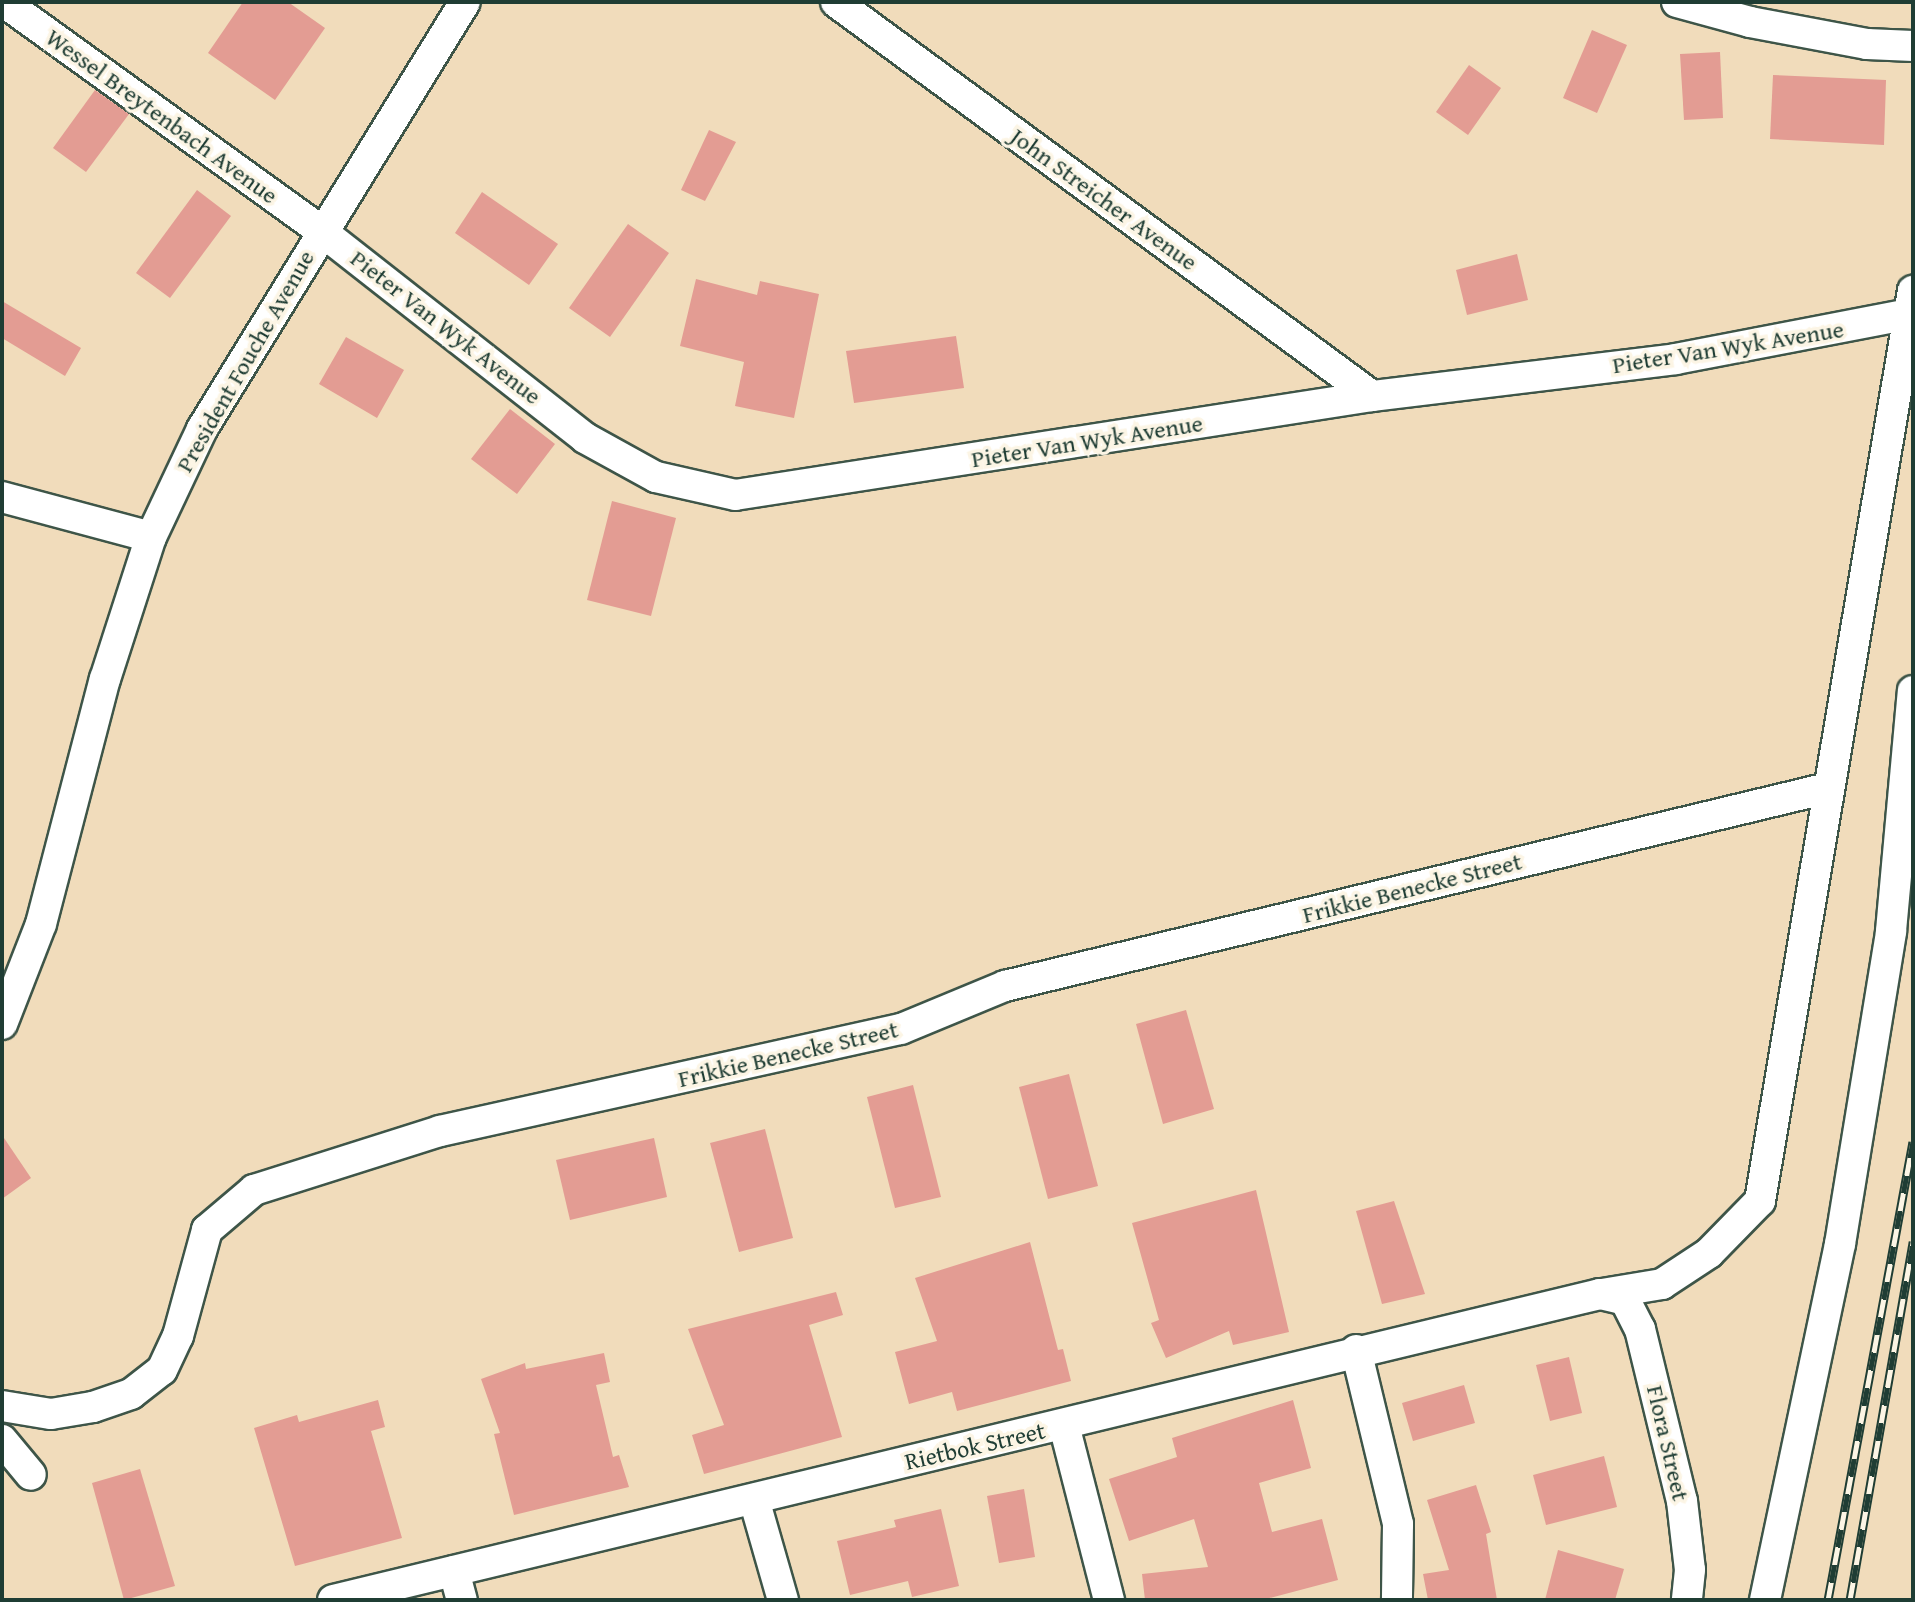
<!DOCTYPE html>
<html>
<head>
<meta charset="utf-8">
<style>
  body { margin:0 }
  #map { position:relative; width:1915px; height:1602px; overflow:hidden; background:#f1dcbb; font-family:"Gentium Book Plus",serif }
  div>[style] { position:absolute }
  .building>* { inset:0; background:#e39c93 }
  .roads { filter:drop-shadow(2px 0 #3e5548) drop-shadow(-2px 0 #3e5548) drop-shadow(0 2px #3e5548) drop-shadow(0 -2px #3e5548) }
  .street>* { height:30px; margin:-15px; padding:0 15px; transform-origin:15px; border-radius:15px; background:#fff }
  .rail>* { height:9px; margin-top:-4.5px; transform-origin:0; background:repeating-linear-gradient(90deg,#fcf5e5 0 18px,#1f3d34 0 36px); box-sizing:border-box; border-block:2px solid #1f3d34 }
  span { translate:-50% -50%; white-space:nowrap; text-align:center; line-height:1.15; -webkit-text-stroke:7px #fcf5e5; paint-order:stroke }
  .street-label { font-size:24px; color:#1f3d34 }
  .frame { position:absolute; inset:0; border:4px solid #1f3d34; pointer-events:none }
</style>
</head>
<body>
<div id="map">
  <div class="building">
    <div style="clip-path:polygon(243px 2px,288px 2px,325px 28px,275px 100px,208px 53px)"></div>
    <div style="clip-path:polygon(1592px 30px,1627px 45px,1597px 113px,1563px 98px)"></div>
    <div style="clip-path:polygon(1720px 52px,1723px 118px,1684px 120px,1680px 54px)"></div>
    <div style="clip-path:polygon(1469px 65px,1501px 88px,1468px 135px,1436px 112px)"></div>
    <div style="clip-path:polygon(1773px 75px,1886px 80px,1884px 145px,1770px 139px)"></div>
    <div style="clip-path:polygon(95px 90px,129px 114px,86px 172px,53px 148px)"></div>
    <div style="clip-path:polygon(709px 130px,736px 142px,705px 201px,681px 190px)"></div>
    <div style="clip-path:polygon(197px 190px,231px 216px,170px 298px,136px 273px)"></div>
    <div style="clip-path:polygon(482px 192px,558px 244px,529px 285px,455px 233px)"></div>
    <div style="clip-path:polygon(628px 224px,669px 253px,610px 337px,569px 308px)"></div>
    <div style="clip-path:polygon(1517px 254px,1528px 300px,1467px 315px,1456px 270px)"></div>
    <div style="clip-path:polygon(696px 279px,757px 295px,760px 281px,819px 294px,794px 418px,735px 406px,744px 362px,680px 346px)"></div>
    <div style="clip-path:polygon(2px 301px,81px 348px,65px 376px,2px 338px)"></div>
    <div style="clip-path:polygon(956px 336px,964px 388px,854px 403px,846px 351px)"></div>
    <div style="clip-path:polygon(346px 337px,404px 370px,377px 418px,319px 384px)"></div>
    <div style="clip-path:polygon(510px 409px,555px 444px,517px 494px,471px 459px)"></div>
    <div style="clip-path:polygon(612px 501px,676px 518px,651px 616px,587px 600px)"></div>
    <div style="clip-path:polygon(1186px 1010px,1214px 1109px,1163px 1124px,1136px 1024px)"></div>
    <div style="clip-path:polygon(1069px 1074px,1098px 1186px,1048px 1199px,1019px 1087px)"></div>
    <div style="clip-path:polygon(913px 1085px,941px 1197px,895px 1208px,867px 1097px)"></div>
    <div style="clip-path:polygon(765px 1129px,793px 1238px,739px 1252px,710px 1143px)"></div>
    <div style="clip-path:polygon(2px 1135px,31px 1178px,2px 1199px)"></div>
    <div style="clip-path:polygon(654px 1138px,667px 1197px,570px 1220px,556px 1160px)"></div>
    <div style="clip-path:polygon(1256px 1190px,1289px 1332px,1233px 1345px,1229px 1331px,1166px 1358px,1151px 1323px,1159px 1320px,1132px 1223px)"></div>
    <div style="clip-path:polygon(1394px 1201px,1425px 1294px,1382px 1304px,1356px 1211px)"></div>
    <div style="clip-path:polygon(1030px 1242px,1058px 1350px,1063px 1349px,1071px 1381px,957px 1411px,952px 1392px,909px 1404px,895px 1352px,937px 1341px,915px 1278px)"></div>
    <div style="clip-path:polygon(836px 1292px,843px 1315px,809px 1325px,842px 1437px,704px 1474px,692px 1435px,724px 1425px,688px 1329px)"></div>
    <div style="clip-path:polygon(604px 1353px,610px 1382px,596px 1385px,613px 1457px,619px 1455px,629px 1487px,514px 1515px,494px 1434px,500px 1433px,481px 1379px,525px 1363px,526px 1369px)"></div>
    <div style="clip-path:polygon(1569px 1357px,1582px 1413px,1550px 1421px,1536px 1365px)"></div>
    <div style="clip-path:polygon(1464px 1385px,1475px 1423px,1413px 1441px,1402px 1403px)"></div>
    <div style="clip-path:polygon(378px 1400px,385px 1427px,371px 1431px,402px 1538px,295px 1566px,254px 1428px,297px 1415px,299px 1422px)"></div>
    <div style="clip-path:polygon(1293px 1400px,1311px 1468px,1259px 1483px,1272px 1532px,1322px 1519px,1338px 1580px,1262px 1600px,1145px 1600px,1142px 1574px,1208px 1567px,1194px 1519px,1129px 1541px,1109px 1479px,1177px 1457px,1172px 1438px)"></div>
    <div style="clip-path:polygon(1604px 1456px,1617px 1507px,1546px 1525px,1533px 1475px)"></div>
    <div style="clip-path:polygon(140px 1469px,175px 1586px,124px 1600px,92px 1483px)"></div>
    <div style="clip-path:polygon(1476px 1485px,1491px 1532px,1486px 1534px,1497px 1600px,1428px 1600px,1423px 1574px,1449px 1570px,1427px 1500px)"></div>
    <div style="clip-path:polygon(1024px 1489px,1035px 1557px,999px 1563px,987px 1496px)"></div>
    <div style="clip-path:polygon(941px 1509px,959px 1586px,912px 1597px,908px 1581px,850px 1595px,837px 1541px,896px 1527px,894px 1520px)"></div>
    <div style="clip-path:polygon(1558px 1550px,1624px 1569px,1615px 1600px,1545px 1600px)"></div>
  </div>
  <div class="roads">
    <div class="street">
      <div style="left:4px;top:2px;width:390px;rotate:35.8deg"></div>
      <div style="left:320px;top:230px;width:337px;rotate:38.1deg"></div>
      <div style="left:585px;top:438px;width:81px;rotate:28.8deg"></div>
      <div style="left:656px;top:477px;width:81px;rotate:12.8deg"></div>
      <div style="left:735px;top:495px;width:645px;rotate:-8.83deg"></div>
      <div style="left:1372px;top:396px;width:306px;rotate:-6.9deg"></div>
      <div style="left:1676px;top:359px;width:238px;rotate:-10.9deg"></div>
      <div style="left:836px;top:2px;width:665px;rotate:36.32deg"></div>
      <div style="left:1677px;top:2px;width:76px;rotate:15.3deg"></div>
      <div style="left:1750px;top:22px;width:119px;rotate:10.6deg"></div>
      <div style="left:1867px;top:44px;width:46px;rotate:2.5deg"></div>
      <div style="left:2px;top:497px;width:154px;rotate:15deg"></div>
      <div style="left:2px;top:1024px;width:107px;rotate:-68.7deg"></div>
      <div style="left:41px;top:924px;width:253px;rotate:-75.4deg"></div>
      <div style="left:105px;top:679px;width:149px;rotate:-72.1deg"></div>
      <div style="left:151px;top:537px;width:119px;rotate:-64.7deg"></div>
      <div style="left:202px;top:429px;width:501px;rotate:-58.37deg"></div>
      <div style="left:1602px;top:1294px;width:61px;rotate:-9.5deg"></div>
      <div style="left:1662px;top:1284px;width:56px;rotate:-33.4deg"></div>
      <div style="left:1709px;top:1253px;width:73px;rotate:-45.6deg"></div>
      <div style="left:1760px;top:1201px;width:923px;rotate:-80.46deg"></div>
      <div style="left:1356px;top:1350px;width:179px;rotate:76.4deg"></div>
      <div style="left:1398px;top:1524px;width:76px;rotate:90.8deg"></div>
      <div style="left:2px;top:1406px;width:50px;rotate:9.3deg"></div>
      <div style="left:51px;top:1414px;width:43px;rotate:-9.5deg"></div>
      <div style="left:93px;top:1407px;width:40px;rotate:-18.9deg"></div>
      <div style="left:131px;top:1394px;width:39px;rotate:-38deg"></div>
      <div style="left:162px;top:1370px;width:38px;rotate:-65deg"></div>
      <div style="left:178px;top:1336px;width:110px;rotate:-74.7deg"></div>
      <div style="left:207px;top:1230px;width:62px;rotate:-40.4deg"></div>
      <div style="left:254px;top:1190px;width:195px;rotate:-17.6deg"></div>
      <div style="left:440px;top:1131px;width:472px;rotate:-12.5deg"></div>
      <div style="left:901px;top:1029px;width:113px;rotate:-22.5deg"></div>
      <div style="left:1005px;top:986px;width:846px;rotate:-13.53deg"></div>
      <div style="left:1064px;top:1425px;width:181px;rotate:75.6deg"></div>
      <div style="left:2px;top:1440px;width:45px;rotate:50.4deg"></div>
      <div style="left:754px;top:1499px;width:105px;rotate:74deg"></div>
      <div style="left:454px;top:1571px;width:30px;rotate:75deg"></div>
      <div style="left:333px;top:1600px;width:1303px;rotate:-13.58deg"></div>
      <div style="left:1600px;top:1294px;width:26px;rotate:13deg"></div>
      <div style="left:1625px;top:1300px;width:33px;rotate:63deg"></div>
      <div style="left:1640px;top:1329px;width:177px;rotate:76.3deg"></div>
      <div style="left:1682px;top:1501px;width:69px;rotate:83.4deg"></div>
      <div style="left:1690px;top:1570px;width:30px;rotate:96deg"></div>
      <div style="left:1765px;top:1600px;width:364px;rotate:-78.1deg"></div>
      <div style="left:1840px;top:1244px;width:317px;rotate:-80.7deg"></div>
      <div style="left:1891px;top:931px;width:241px;rotate:-84.8deg"></div>
    </div>
  </div>
  <div class="rail">
    <div style="left:1828px;top:1600px;width:466px;rotate:-79.5deg"></div>
    <div style="left:1850px;top:1600px;width:364px;rotate:-80deg"></div>
  </div>
  <div class="street-label">
    <span style="left:162px;top:116px;rotate:36deg">Wessel Breytenbach Avenue</span>
    <span style="left:1104px;top:199px;rotate:36deg">John Streicher Avenue</span>
    <span style="left:446px;top:327px;rotate:38deg">Pieter Van Wyk Avenue</span>
    <span style="left:1728px;top:347px;rotate:-9deg">Pieter Van Wyk Avenue</span>
    <span style="left:245px;top:361px;rotate:-60deg">President Fouche Avenue</span>
    <span style="left:1087px;top:441px;rotate:-9deg">Pieter Van Wyk Avenue</span>
    <span style="left:1412px;top:888px;rotate:-14deg">Frikkie Benecke Street</span>
    <span style="left:788px;top:1054px;rotate:-13deg">Frikkie Benecke Street</span>
    <span style="left:1668px;top:1443px;rotate:77deg">Flora Street</span>
    <span style="left:975px;top:1446px;rotate:-13deg">Rietbok Street</span>
  </div>
  <div class="frame"></div>
</div>
</body>
</html>
